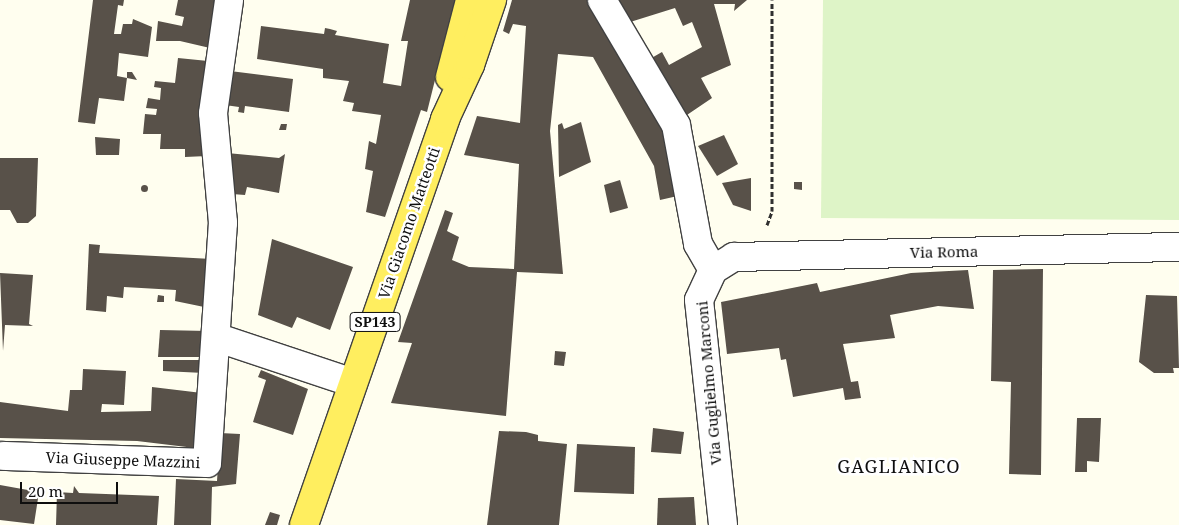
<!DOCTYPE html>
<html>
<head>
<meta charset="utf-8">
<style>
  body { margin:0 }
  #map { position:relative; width:1179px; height:525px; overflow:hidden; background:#fffeef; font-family:"Noto Serif",serif }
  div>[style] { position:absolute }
  .pitch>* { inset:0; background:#def4c7 }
  .building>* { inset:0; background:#585149 }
  .round { border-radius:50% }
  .path>* { height:3px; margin-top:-1.5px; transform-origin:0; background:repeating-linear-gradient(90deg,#303030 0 5px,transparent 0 7.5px) }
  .roads { filter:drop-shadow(1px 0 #414141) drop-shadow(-1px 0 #414141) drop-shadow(0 1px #414141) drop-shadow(0 -1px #414141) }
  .minor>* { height:28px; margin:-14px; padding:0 14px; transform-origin:14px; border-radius:14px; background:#fff }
  .primary>* { height:28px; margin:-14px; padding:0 14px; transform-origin:14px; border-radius:14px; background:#ffee5f }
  span { translate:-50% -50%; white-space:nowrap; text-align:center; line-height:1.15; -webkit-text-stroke:5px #fff; paint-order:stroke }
  .shield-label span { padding:1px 4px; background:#fff; border:1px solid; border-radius:4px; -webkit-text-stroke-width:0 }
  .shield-label { font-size:14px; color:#0e0e0e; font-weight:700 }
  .street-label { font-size:15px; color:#0e0e0e }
  .quarter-label { font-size:18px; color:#0e0e0e; letter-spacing:1px }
  .scale { position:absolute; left:20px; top:482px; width:98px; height:22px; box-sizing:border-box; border:2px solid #0e0e0e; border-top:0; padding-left:6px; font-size:15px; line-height:18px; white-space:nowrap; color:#0e0e0e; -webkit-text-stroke:4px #fff; paint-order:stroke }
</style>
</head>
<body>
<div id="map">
  <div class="pitch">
    <div style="clip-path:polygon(823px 0,1179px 0,1179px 220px,821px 218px)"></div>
  </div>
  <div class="building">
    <div style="clip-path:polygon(93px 0,124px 0,123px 6px,118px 5px,114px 34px,121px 34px,123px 24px,132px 24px,133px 19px,152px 27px,148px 57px,119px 53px,117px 76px,127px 78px,124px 101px,99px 98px,95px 124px,78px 122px)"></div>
    <div style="clip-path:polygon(178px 0,215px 0,210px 48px,180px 41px,156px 41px,158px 21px,182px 26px,184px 17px,175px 15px)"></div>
    <div style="clip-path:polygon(410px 0,460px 0,453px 8px,427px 112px,421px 110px,385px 217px,366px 212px,373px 171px,365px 169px,369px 141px,376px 144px,381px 115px,352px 111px,354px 103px,343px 101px,349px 81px,323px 78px,323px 69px,257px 59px,261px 26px,324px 34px,325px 28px,330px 29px,337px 31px,335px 35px,389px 44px,383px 83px,401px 86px,408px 41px,401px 41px)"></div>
    <div style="clip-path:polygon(512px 0,593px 0,665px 117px,682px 195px,660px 200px,654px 166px,593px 57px,558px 54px,550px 131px,563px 274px,517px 272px,506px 416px,391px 403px,412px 343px,398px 342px,445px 210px,453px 213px,447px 231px,459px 237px,452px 260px,469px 267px,514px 269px,519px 164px,464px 155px,477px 116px,520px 123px,526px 26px,513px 24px,509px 34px,503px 31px)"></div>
    <div style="clip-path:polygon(616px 0,747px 0,734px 11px,735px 4px,714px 4px,731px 65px,701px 78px,712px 98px,681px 119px,648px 60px,662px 52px,669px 65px,702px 47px,692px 22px,683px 26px,675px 8px,627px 23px)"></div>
    <div style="clip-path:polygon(178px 58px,208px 61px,207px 156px,185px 157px,185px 149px,160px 149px,161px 134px,143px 134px,145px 114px,156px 115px,157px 109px,146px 108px,148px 98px,160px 100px,161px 88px,154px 87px,155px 81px,175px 83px)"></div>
    <div style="clip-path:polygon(222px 70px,293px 79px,289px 112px,245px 106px,244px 113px,238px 112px,239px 107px,218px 104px)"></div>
    <div style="clip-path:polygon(127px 72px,132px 72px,137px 80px,127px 78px)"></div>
    <div style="clip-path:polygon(581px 122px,591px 162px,559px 177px,558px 125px,562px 123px,564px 129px)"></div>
    <div style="clip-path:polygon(281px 124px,287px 124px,286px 130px,279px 130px)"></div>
    <div style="clip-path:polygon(724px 135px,738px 164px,717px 176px,698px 146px)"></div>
    <div style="clip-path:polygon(95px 137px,120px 139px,119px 155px,96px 155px)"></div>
    <div style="clip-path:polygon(227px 153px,279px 158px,285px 154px,279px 193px,247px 187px,245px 195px,232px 194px)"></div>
    <div style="clip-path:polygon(0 158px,38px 158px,36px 216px,28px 223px,17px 223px,10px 210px,0 210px)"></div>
    <div style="clip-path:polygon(751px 178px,751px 211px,733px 205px,722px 183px)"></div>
    <div style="clip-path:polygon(620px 180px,628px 208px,610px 213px,604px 185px)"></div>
    <div style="clip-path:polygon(794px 182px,802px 182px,802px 190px,794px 189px)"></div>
    <div class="round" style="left:140.5px;top:184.5px;width:7px;height:7px"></div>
    <div style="clip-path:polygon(272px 239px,353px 267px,330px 330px,297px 317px,292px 328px,258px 315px)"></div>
    <div style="clip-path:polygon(89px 244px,100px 245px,99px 253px,212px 259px,209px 308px,175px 301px,176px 290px,124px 287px,123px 298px,107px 296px,106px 312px,86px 310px)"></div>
    <div style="clip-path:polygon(1043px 269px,1041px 475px,1009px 474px,1011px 382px,991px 381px,993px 270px)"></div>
    <div style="clip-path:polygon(968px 270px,974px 309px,938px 306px,890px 315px,895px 338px,843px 344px,851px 382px,858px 381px,861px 398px,845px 400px,843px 388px,793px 397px,786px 359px,781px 360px,779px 348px,727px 354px,721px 302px,817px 283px,820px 292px,911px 273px)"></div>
    <div style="clip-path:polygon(0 273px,33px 275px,29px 324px,33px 326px,5px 325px,3px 351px)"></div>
    <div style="clip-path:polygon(158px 295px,164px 296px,164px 302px,157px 302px)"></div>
    <div style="clip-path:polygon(1146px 295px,1177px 296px,1179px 368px,1173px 368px,1174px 373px,1154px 373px,1139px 362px)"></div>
    <div style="clip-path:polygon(160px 330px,208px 331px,207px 357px,158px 357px)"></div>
    <div style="clip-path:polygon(555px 351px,566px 352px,564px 366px,554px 365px)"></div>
    <div style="clip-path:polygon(163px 360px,206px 360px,204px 373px,163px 371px)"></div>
    <div style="clip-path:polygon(83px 369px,126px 371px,124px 405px,102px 404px,101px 412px,151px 411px,152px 387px,202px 393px,195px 448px,137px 441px,0 438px,0 402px,68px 411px,70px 390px,82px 390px)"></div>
    <div style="clip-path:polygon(261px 370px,308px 389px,293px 435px,253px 422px,266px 380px,258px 377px)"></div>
    <div style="clip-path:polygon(1077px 418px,1101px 418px,1099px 462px,1087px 461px,1087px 472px,1075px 472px)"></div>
    <div style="clip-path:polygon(653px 428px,684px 432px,681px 454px,651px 452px)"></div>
    <div style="clip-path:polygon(499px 431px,526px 432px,538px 435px,538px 441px,567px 444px,559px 525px,487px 525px)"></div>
    <div style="clip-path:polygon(220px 433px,240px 434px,236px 484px,212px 487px,211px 525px,174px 525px,176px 479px,217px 481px)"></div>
    <div style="clip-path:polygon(577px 444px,635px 447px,634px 494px,574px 492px)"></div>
    <div style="clip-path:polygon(0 485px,39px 492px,34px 524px,0 520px)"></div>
    <div style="clip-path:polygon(74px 486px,79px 493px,159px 496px,157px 525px,56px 525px,57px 492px,73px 493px)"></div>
    <div style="clip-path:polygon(694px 497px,696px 525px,657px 525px,658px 498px)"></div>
    <div style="clip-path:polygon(270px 512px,280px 515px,277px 525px,265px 525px)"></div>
  </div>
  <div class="path">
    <div style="left:767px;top:225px;width:15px;rotate:-70deg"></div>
    <div style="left:772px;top:211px;width:211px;rotate:-90deg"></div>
  </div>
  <div class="roads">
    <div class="minor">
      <div style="left:602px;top:0;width:145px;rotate:59.4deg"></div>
      <div style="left:676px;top:125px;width:121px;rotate:79.5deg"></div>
      <div style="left:698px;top:244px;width:30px;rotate:60deg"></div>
      <div style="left:713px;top:270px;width:25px;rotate:-32deg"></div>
      <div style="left:734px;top:257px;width:445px;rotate:-1.3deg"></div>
      <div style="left:713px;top:270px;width:33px;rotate:115deg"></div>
      <div style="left:699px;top:300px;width:226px;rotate:83.9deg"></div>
      <div style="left:218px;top:338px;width:142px;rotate:18.4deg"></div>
      <div style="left:3px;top:456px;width:204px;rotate:2deg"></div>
      <div style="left:207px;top:463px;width:241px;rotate:-86.2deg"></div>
      <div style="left:223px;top:223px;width:110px;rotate:-95.2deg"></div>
      <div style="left:213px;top:113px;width:114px;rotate:-81.9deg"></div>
    </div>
    <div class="primary">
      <div style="left:450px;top:77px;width:80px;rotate:-75.4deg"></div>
      <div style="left:304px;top:525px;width:430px;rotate:-70.8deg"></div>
      <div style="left:445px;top:119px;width:60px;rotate:-65.2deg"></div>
      <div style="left:470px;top:65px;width:69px;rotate:-71.3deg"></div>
    </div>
  </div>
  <div class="shield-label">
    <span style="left:375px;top:322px">SP143</span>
  </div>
  <div class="street-label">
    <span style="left:409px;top:223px;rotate:-71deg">Via Giacomo Matteotti</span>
    <span style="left:944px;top:252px;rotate:-1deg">Via Roma</span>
    <span style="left:709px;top:383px;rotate:-95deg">Via Guglielmo Marconi</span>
    <span style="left:123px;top:460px;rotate:2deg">Via Giuseppe Mazzini</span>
  </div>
  <div class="quarter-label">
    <span style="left:899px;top:466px">GAGLIANICO</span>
  </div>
  <div class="scale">20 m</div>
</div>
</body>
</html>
